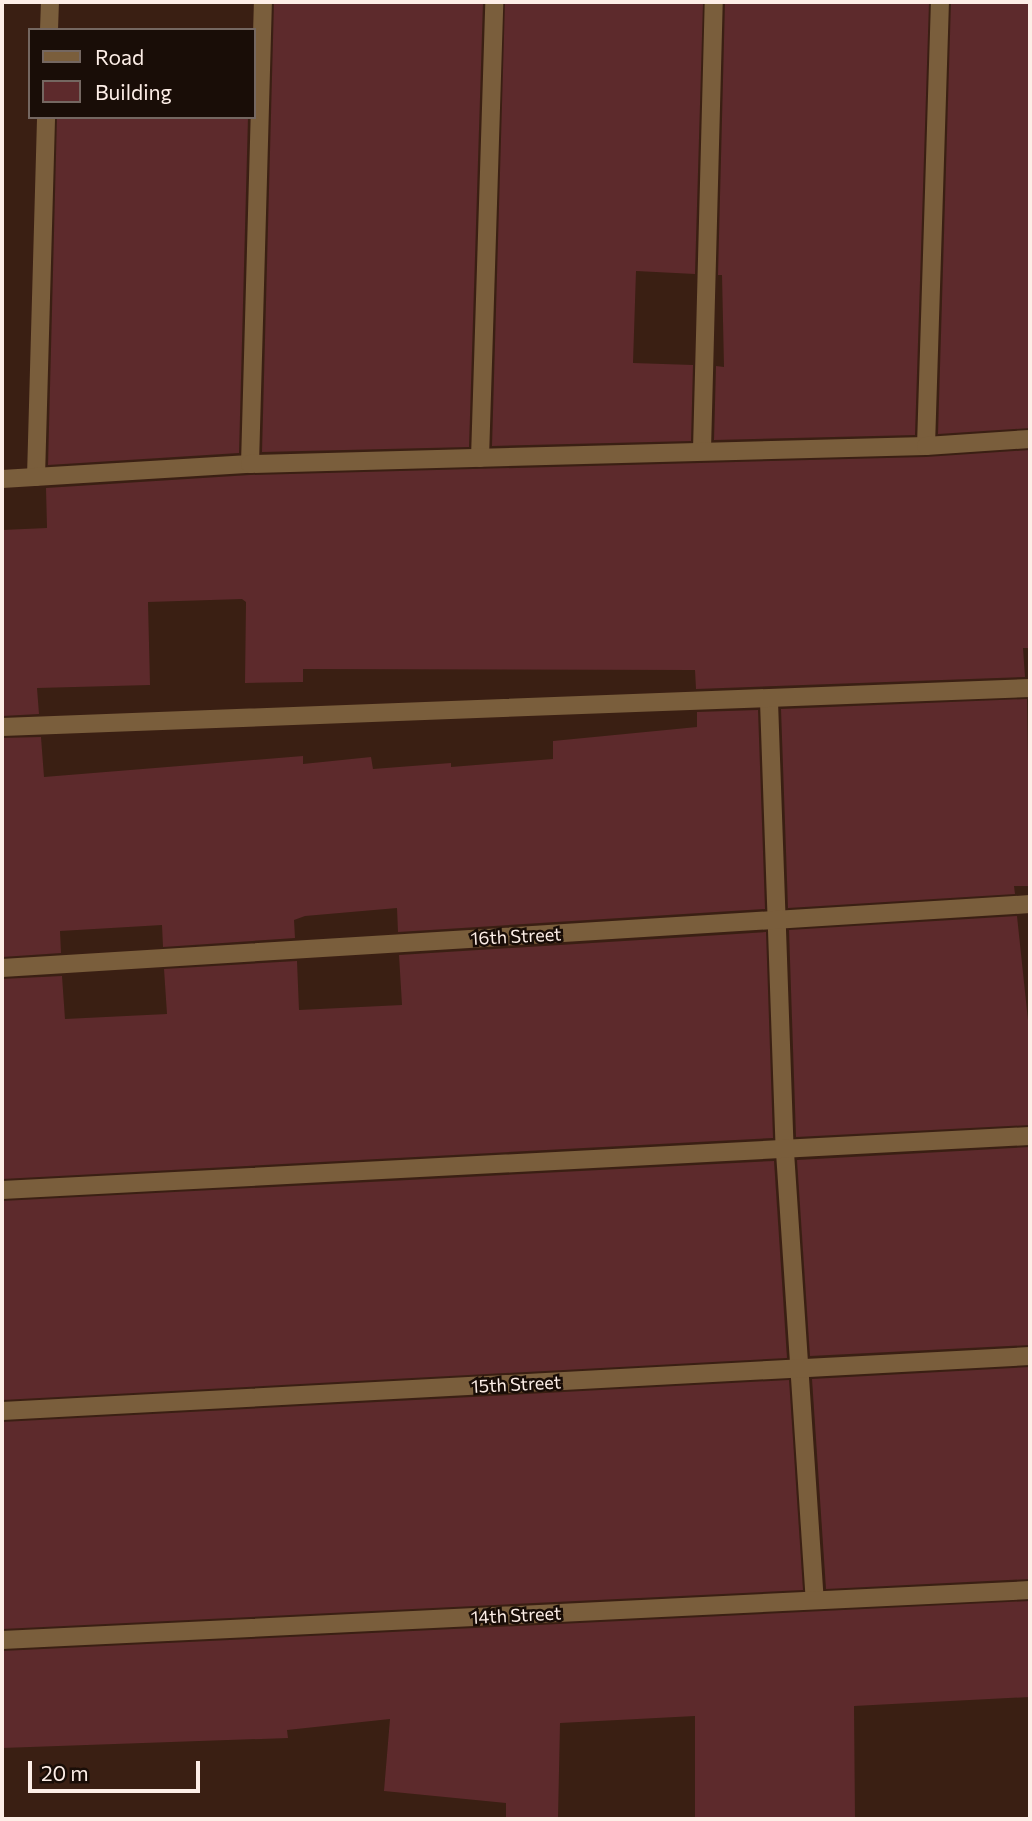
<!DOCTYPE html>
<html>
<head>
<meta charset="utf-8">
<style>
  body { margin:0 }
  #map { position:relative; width:1032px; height:1821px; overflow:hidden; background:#3a1f13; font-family:Commissioner,sans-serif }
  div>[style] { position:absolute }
  .building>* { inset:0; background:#5d2a2c }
  .street>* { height:18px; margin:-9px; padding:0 9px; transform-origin:9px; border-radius:9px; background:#7a5e3c }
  span { translate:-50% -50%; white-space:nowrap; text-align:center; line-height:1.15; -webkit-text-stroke:5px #190d07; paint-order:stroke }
  .street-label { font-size:18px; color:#fdeee7 }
  .frame { position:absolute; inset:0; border:4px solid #fdeee7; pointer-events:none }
  .legend { position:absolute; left:28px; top:28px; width:228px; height:91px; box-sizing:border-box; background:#190d07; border:2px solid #746761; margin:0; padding:9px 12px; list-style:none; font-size:21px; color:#fdeee7 }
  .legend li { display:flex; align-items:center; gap:14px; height:35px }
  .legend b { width:35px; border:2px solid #746761 }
  .scale { position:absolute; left:28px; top:1761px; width:172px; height:32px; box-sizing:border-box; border:4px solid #fdeee7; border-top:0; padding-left:9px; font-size:21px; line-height:24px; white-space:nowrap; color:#fdeee7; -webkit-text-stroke:5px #190d07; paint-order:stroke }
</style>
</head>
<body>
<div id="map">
  <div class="building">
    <div style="clip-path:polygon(274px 2px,483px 2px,469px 447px,262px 452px)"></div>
    <div style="clip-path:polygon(505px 2px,703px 2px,695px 274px,636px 271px,633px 363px,693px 365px,691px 441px,492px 446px)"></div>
    <div style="clip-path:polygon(725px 2px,929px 2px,915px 435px,714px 440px,716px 366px,724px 367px,722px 275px,718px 275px)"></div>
    <div style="clip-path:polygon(951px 2px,1030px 2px,1030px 428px,938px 434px)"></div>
    <div style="clip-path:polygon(57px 117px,248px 117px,239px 453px,48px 465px)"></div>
    <div style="clip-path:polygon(1030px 450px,1030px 648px,1023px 648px,1025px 677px,696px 689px,695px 670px,303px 669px,303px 682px,245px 683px,246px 602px,242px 599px,148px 602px,150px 685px,37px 688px,39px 714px,2px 716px,2px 530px,47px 528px,46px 488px,250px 475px,926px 457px)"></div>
    <div style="clip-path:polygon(1027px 699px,1030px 886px,1014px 886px,1015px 894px,788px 908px,781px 709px)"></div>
    <div style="clip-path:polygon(758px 710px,765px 909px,398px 932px,397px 908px,305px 916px,294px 920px,295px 938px,163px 947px,162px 925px,60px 931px,61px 953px,2px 957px,2px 738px,41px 737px,44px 777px,303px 756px,303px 764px,371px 757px,373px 769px,451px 763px,451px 767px,553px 759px,553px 741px,697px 727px,697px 712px)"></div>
    <div style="clip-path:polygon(1017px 916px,1030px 1039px,1030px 1125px,796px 1137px,789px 930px)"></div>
    <div style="clip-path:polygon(766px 932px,773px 1138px,2px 1179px,2px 979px,62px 976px,65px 1019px,167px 1014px,164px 969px,297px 961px,299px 1010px,402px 1005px,399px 955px)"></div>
    <div style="clip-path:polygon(1030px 1147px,1030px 1345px,810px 1356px,797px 1160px)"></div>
    <div style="clip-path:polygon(774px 1161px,787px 1358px,2px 1400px,2px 1201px)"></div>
    <div style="clip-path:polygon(1030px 1367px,1030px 1579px,826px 1589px,812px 1379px)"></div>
    <div style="clip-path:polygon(789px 1380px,803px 1590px,2px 1629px,2px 1422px)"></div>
    <div style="clip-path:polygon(1030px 1601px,1030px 1697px,854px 1706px,855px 1819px,695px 1819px,695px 1716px,560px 1723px,558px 1818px,506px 1818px,506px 1803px,384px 1791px,390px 1719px,287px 1730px,288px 1738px,2px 1748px,2px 1651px)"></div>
  </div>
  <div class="street">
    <div style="left:49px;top:30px;width:28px;rotate:-88deg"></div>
    <div style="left:926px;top:446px;width:444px;rotate:-88.2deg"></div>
    <div style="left:702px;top:450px;width:448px;rotate:-88.5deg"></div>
    <div style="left:480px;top:458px;width:456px;rotate:-88.2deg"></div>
    <div style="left:250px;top:464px;width:462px;rotate:-88.4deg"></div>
    <div style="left:36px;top:477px;width:360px;rotate:-88.4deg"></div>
    <div style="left:2px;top:479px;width:248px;rotate:-3.5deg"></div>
    <div style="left:250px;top:464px;width:676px;rotate:-1.53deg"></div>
    <div style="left:926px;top:446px;width:104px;rotate:-3.9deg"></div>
    <div style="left:769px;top:701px;width:451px;rotate:88deg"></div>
    <div style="left:785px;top:1152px;width:449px;rotate:86.2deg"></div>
    <div style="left:2px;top:727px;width:1029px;rotate:-2.17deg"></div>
    <div style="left:2px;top:968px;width:1030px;rotate:-3.56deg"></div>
    <div style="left:2px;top:1190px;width:1029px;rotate:-3.01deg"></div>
    <div style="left:2px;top:1411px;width:1029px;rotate:-3.06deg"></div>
    <div style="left:2px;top:1640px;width:1029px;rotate:-2.78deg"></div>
  </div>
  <div class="street-label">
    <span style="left:516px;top:936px;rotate:-3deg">16th Street</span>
    <span style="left:516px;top:1384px;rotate:-3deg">15th Street</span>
    <span style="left:516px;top:1615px;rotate:-3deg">14th Street</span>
  </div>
  <div class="frame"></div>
  <ul class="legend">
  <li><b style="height:9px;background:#7a5e3c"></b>Road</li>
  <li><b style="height:19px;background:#5d2a2c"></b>Building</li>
  </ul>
  <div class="scale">20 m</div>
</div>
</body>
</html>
